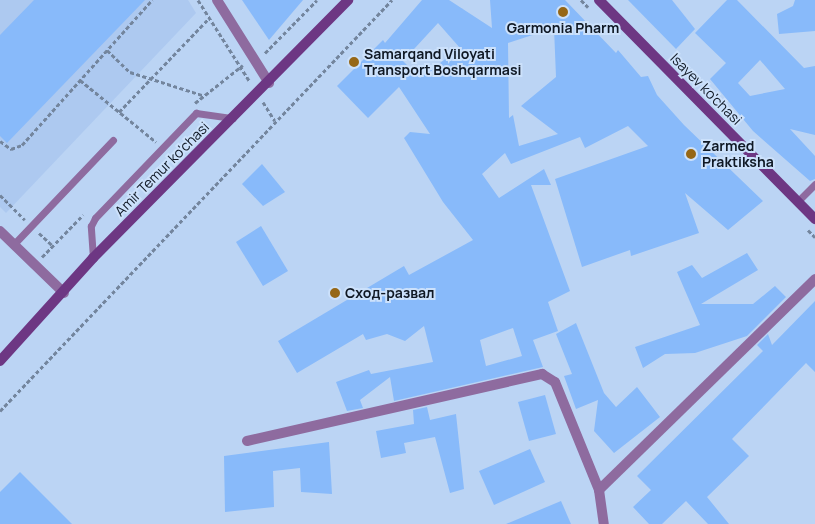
<!DOCTYPE html>
<html>
<head>
<meta charset="utf-8">
<style>
  body { margin:0 }
  #map { position:relative; width:815px; height:524px; overflow:hidden; background:#bbd4f4; font-family:Manrope,sans-serif }
  div>[style] { position:absolute }
  .built>* { inset:0; background:#adc9f0 }
  .building>* { inset:0; background:#88bafa }
  .path>* { height:3px; margin-top:-1.5px; transform-origin:0; background:repeating-linear-gradient(90deg,#73859d 0 4px,transparent 0 6.5px) }
  .service>* { height:7px; margin:-3.5px; padding:0 3.5px; transform-origin:3.5px; border-radius:3.5px; background:#8e6b9f }
  .minor>* { height:10px; margin:-5px; padding:0 5px; transform-origin:5px; border-radius:5px; background:#8e6b9f }
  .tertiary>* { height:10px; margin:-5px; padding:0 5px; transform-origin:5px; border-radius:5px; background:#8e6b9f }
  .secondary>* { height:10px; margin:-5px; padding:0 5px; transform-origin:5px; border-radius:5px; background:#6d3783 }
  .dots>* { width:14px; height:14px; translate:-50% -50%; box-sizing:border-box; border:2px solid #cce1fb; border-radius:50% }
  span { translate:-50% -50%; white-space:nowrap; text-align:center; line-height:1.15; -webkit-text-stroke:4px #cce1fb; paint-order:stroke }
  .poi-label { font-size:14px; color:#0f1824; font-weight:700 }
  .left { translate:0 -50%; text-align:left }
  .street-label { font-size:14px; color:#0f1824 }
</style>
</head>
<body>
<div id="map">
  <div class="built">
    <div style="clip-path:polygon(0 0,188px 0,196px 13px,6px 213px,0 207px)"></div>
  </div>
  <div class="building">
    <div style="clip-path:polygon(34px 0,145px 0,7px 143px,0 136px,0 35px)"></div>
    <div style="clip-path:polygon(242px 0,303px 0,269px 40px)"></div>
    <div style="clip-path:polygon(evenodd,422px 0,449px 0,492px 28px,490px 0,565px 0,616px 53px,618px 50px,641px 77px,648px 76px,657px 95px,684px 125px,763px 201px,728px 230px,685px 193px,699px 233px,631px 256px,630px 250px,582px 267px,555px 179px,648px 146px,628px 126px,585px 148px,580px 137px,511px 164px,505px 153px,482px 174px,499px 198px,544px 169px,551px 185px,531px 185px,570px 291px,548px 302px,558px 331px,533px 340px,543px 367px,394px 401px,390px 377px,360px 400px,363px 408px,347px 411px,336px 382px,369px 370px,371px 374px,433px 362px,424px 326px,405px 341px,387px 334px,366px 340px,363px 334px,297px 373px,278px 341px,404px 266px,409px 275px,473px 240px,443px 202px,404px 138px,410px 132px,430px 134px,399px 87px,368px 118px,337px 86px,383px 40px,385px 43px,422px 0,438px 23px,460px 48px,420px 78px,403px 61px,438px 23px,422px 0,554px 28px,556px 77px,521px 106px,558px 134px,519px 146px,513px 115px,509px 118px,508px 43px,554px 28px,422px 0,513px 328px,522px 356px,486px 366px,480px 340px,513px 328px)"></div>
    <div style="clip-path:polygon(628px 0,672px 0,695px 29px,676px 49px)"></div>
    <div style="clip-path:polygon(evenodd,727px 0,737px 0,804px 68px,815px 66px,815px 135px,790px 129px,815px 156px,815px 179px,810px 181px,753px 131px,710px 79px,726px 63px,695px 33px,727px 0,760px 60px,785px 89px,750px 96px,738px 83px,760px 60px)"></div>
    <div style="clip-path:polygon(795px 0,815px 0,815px 31px,779px 34px,777px 14px,793px 6px)"></div>
    <div style="clip-path:polygon(262px 164px,285px 192px,263px 206px,242px 184px)"></div>
    <div style="clip-path:polygon(261px 226px,288px 271px,263px 286px,236px 242px)"></div>
    <div style="clip-path:polygon(747px 253px,758px 270px,701px 304px,753px 304px,775px 286px,786px 297px,747px 336px,695px 353px,665px 354px,643px 368px,635px 347px,700px 325px,677px 272px,692px 265px,702px 278px)"></div>
    <div style="clip-path:polygon(815px 301px,815px 372px,806px 363px,732px 439px,749px 456px,707px 497px,729px 524px,708px 524px,686px 501px,662px 524px,649px 524px,633px 507px,651px 490px,637px 476px,763px 351px,757px 345px,768px 334px,772px 345px)"></div>
    <div style="clip-path:polygon(576px 323px,604px 393px,616px 407px,637px 387px,660px 417px,614px 453px,594px 431px,598px 400px,576px 409px,564px 376px,572px 374px,556px 334px)"></div>
    <div style="clip-path:polygon(545px 395px,556px 434px,529px 441px,518px 402px)"></div>
    <div style="clip-path:polygon(427px 407px,430px 420px,456px 414px,464px 489px,450px 493px,435px 437px,404px 443px,406px 453px,381px 458px,376px 431px,414px 424px,413px 410px)"></div>
    <div style="clip-path:polygon(329px 442px,332px 494px,301px 492px,300px 468px,273px 471px,274px 507px,225px 512px,224px 456px)"></div>
    <div style="clip-path:polygon(530px 449px,545px 482px,494px 505px,479px 471px)"></div>
    <div style="clip-path:polygon(20px 472px,72px 524px,0 524px,0 492px)"></div>
    <div style="clip-path:polygon(561px 501px,571px 524px,506px 524px)"></div>
  </div>
  <div class="path">
    <div style="left:198px;top:0;width:97px;rotate:57.6deg"></div>
    <div style="left:581px;top:0;width:10px;rotate:45deg"></div>
    <div style="left:107px;top:50px;width:32px;rotate:44deg"></div>
    <div style="left:130px;top:72px;width:76px;rotate:17.7deg"></div>
    <div style="left:265px;top:53px;width:74px;rotate:-45.5deg"></div>
    <div style="left:80px;top:80px;width:98px;rotate:39.2deg"></div>
    <div style="left:263px;top:102px;width:22px;rotate:58deg"></div>
    <div style="left:195px;top:103px;width:61px;rotate:-38.4deg"></div>
    <div style="left:119px;top:112px;width:130px;rotate:-46.2deg"></div>
    <div style="left:0;top:141px;width:14px;rotate:36deg"></div>
    <div style="left:11px;top:149px;width:12px;rotate:-20deg"></div>
    <div style="left:22px;top:145px;width:195px;rotate:-48.1deg"></div>
    <div style="left:0;top:195px;width:35px;rotate:45deg"></div>
    <div style="left:808px;top:230px;width:10px;rotate:45deg"></div>
    <div style="left:39px;top:233px;width:19px;rotate:43deg"></div>
    <div style="left:42px;top:257px;width:59px;rotate:-45.7deg"></div>
    <div style="left:0;top:411px;width:568px;rotate:-46.36deg"></div>
  </div>
  <div class="service">
    <div style="left:798px;top:201px;width:24px;rotate:-45deg"></div>
    <div style="left:13px;top:245px;width:145px;rotate:-46.4deg"></div>
    <div style="left:93px;top:258px;width:32px;rotate:-94deg"></div>
    <div style="left:91px;top:226px;width:9px;rotate:-63deg"></div>
    <div style="left:95px;top:218px;width:146px;rotate:-46.1deg"></div>
    <div style="left:196px;top:113px;width:37px;rotate:8deg"></div>
  </div>
  <div class="minor">
    <div style="left:0;top:231px;width:89px;rotate:44.1deg"></div>
    <div style="left:247px;top:441px;width:303px;rotate:-12.8deg"></div>
    <div style="left:542px;top:374px;width:15px;rotate:32deg"></div>
    <div style="left:555px;top:382px;width:117px;rotate:67.8deg"></div>
    <div style="left:599px;top:490px;width:34px;rotate:82deg"></div>
    <div style="left:599px;top:490px;width:302px;rotate:-44.3deg"></div>
  </div>
  <div class="tertiary">
    <div style="left:217px;top:0;width:98px;rotate:57.9deg"></div>
  </div>
  <div class="secondary">
    <div style="left:599px;top:0;width:308px;rotate:45.4deg"></div>
    <div style="left:0;top:361px;width:139px;rotate:-47.9deg"></div>
    <div style="left:93px;top:258px;width:363px;rotate:-45.3deg"></div>
  </div>
  <div class="dots">
    <div style="left:563px;top:12px;background:#966716"></div>
    <div style="left:354px;top:62px;background:#966716"></div>
    <div style="left:691px;top:154px;background:#966716"></div>
    <div style="left:335px;top:293px;background:#966716"></div>
  </div>
  <div class="poi-label">
    <span style="left:563px;top:28px">Garmonia Pharm</span>
    <span class="left" style="left:364px;top:62px">Samarqand Viloyati<br>Transport Boshqarmasi</span>
    <span class="left" style="left:702px;top:154px">Zarmed<br>Praktiksha</span>
    <span class="left" style="left:345px;top:293px">Сход-развал</span>
  </div>
  <div class="street-label">
    <span style="left:706px;top:89px;rotate:45deg">Isayev ko'chasi</span>
    <span style="left:162px;top:169px;rotate:-45deg">Amir Temur ko'chasi</span>
  </div>
</div>
</body>
</html>
